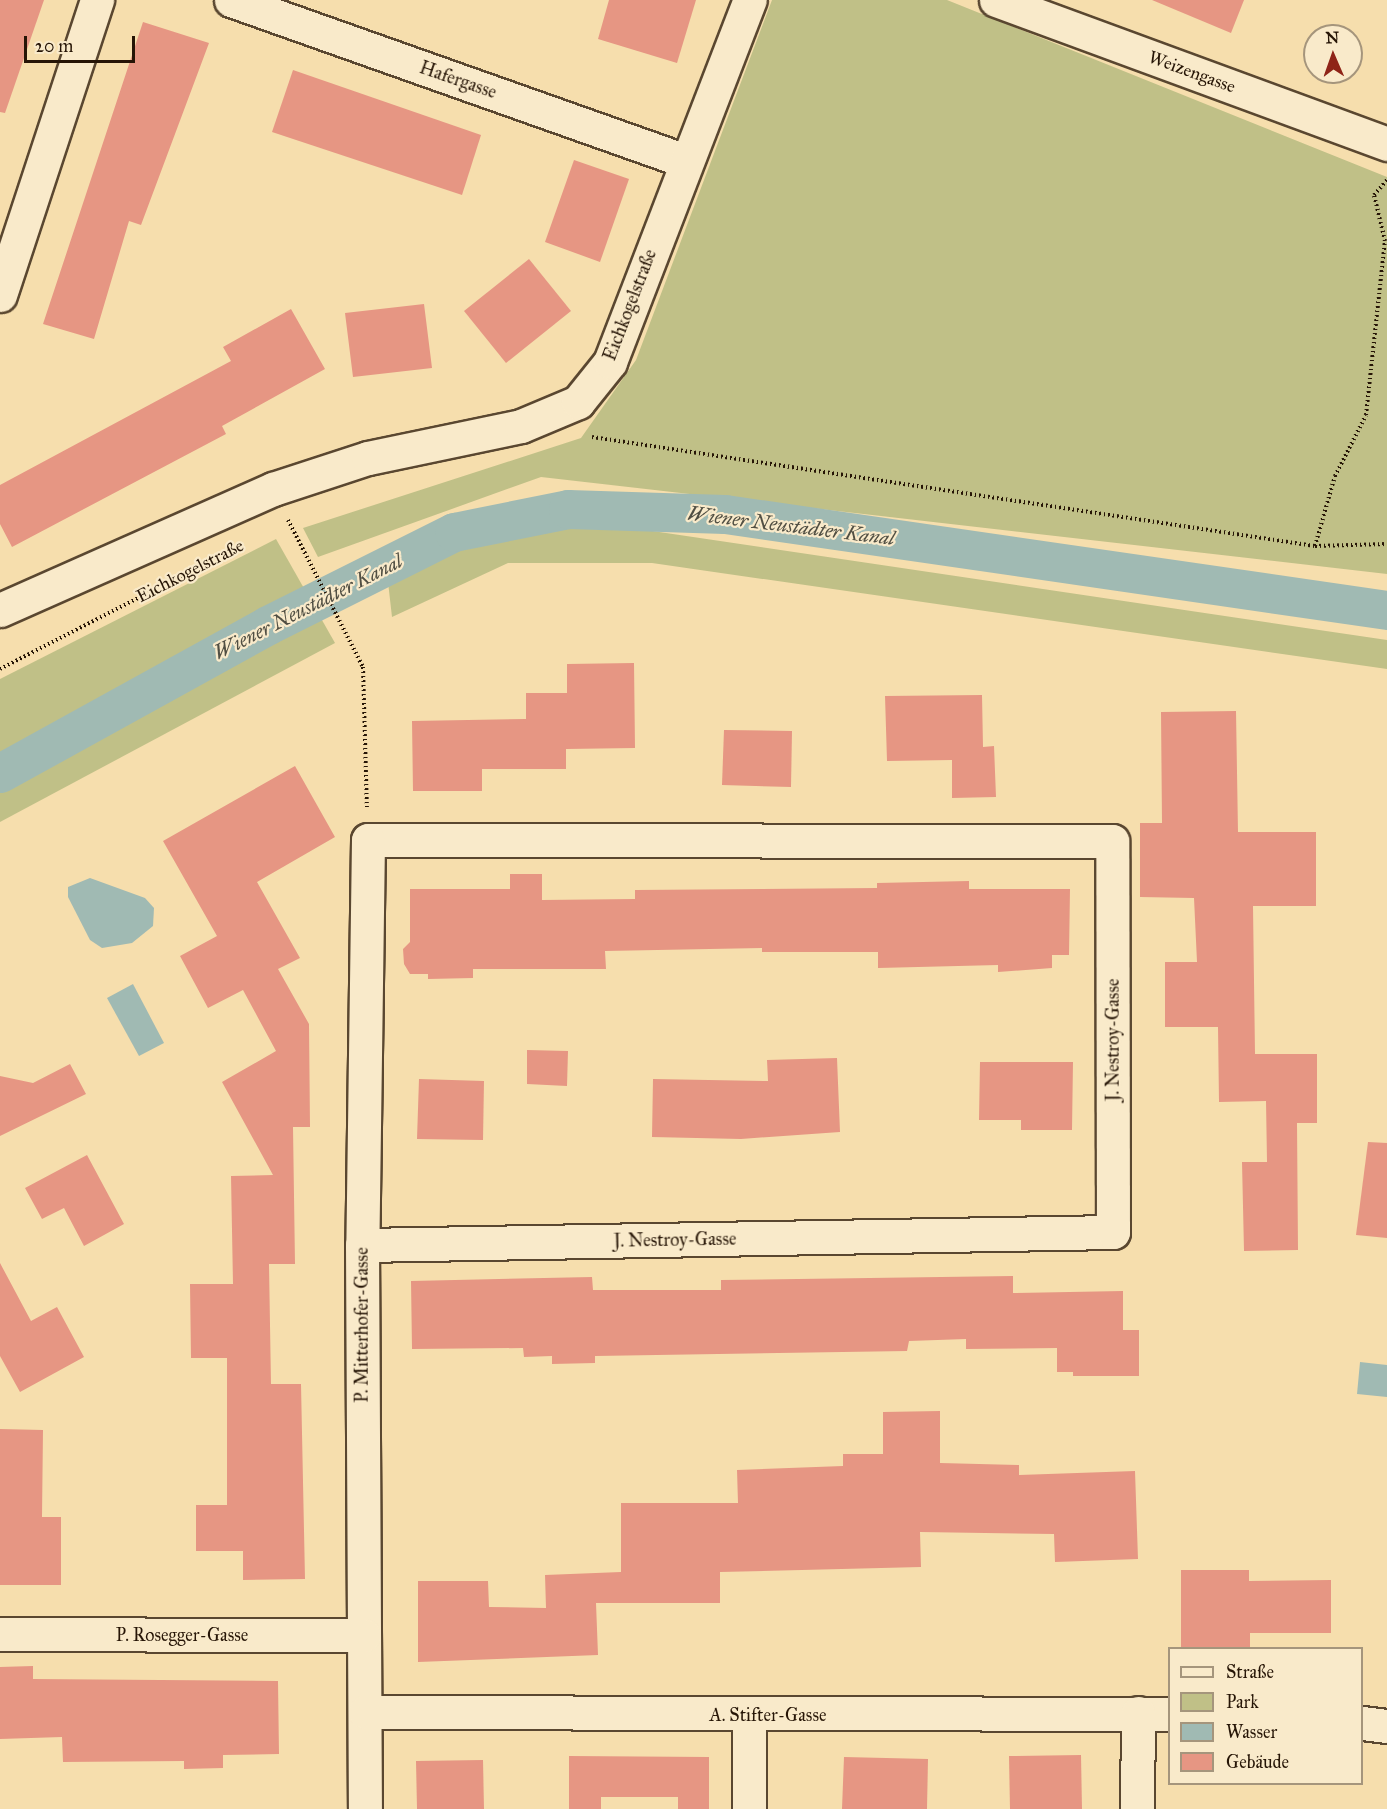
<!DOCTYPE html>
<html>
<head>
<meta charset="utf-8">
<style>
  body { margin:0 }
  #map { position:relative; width:1387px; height:1809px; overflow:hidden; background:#f6dead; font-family:"IM FELL Great Primer",serif }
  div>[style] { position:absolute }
  .green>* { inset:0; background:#c0c087 }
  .water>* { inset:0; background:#a0bab3 }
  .canal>* { height:39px; margin:-19.5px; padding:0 19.5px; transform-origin:19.5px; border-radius:19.5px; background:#a0bab3 }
  .building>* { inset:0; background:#e69683 }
  .path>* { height:4px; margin-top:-2px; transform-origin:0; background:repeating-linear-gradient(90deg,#261506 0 1.5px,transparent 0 4.5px) }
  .roads { filter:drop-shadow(2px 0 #5a4730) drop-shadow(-2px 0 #5a4730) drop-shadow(0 2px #5a4730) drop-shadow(0 -2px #5a4730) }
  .street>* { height:33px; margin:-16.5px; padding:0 16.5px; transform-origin:16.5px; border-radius:16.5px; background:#f9eaca }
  span { translate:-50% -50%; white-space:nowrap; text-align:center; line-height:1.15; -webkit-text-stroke:4.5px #f9eaca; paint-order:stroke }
  .street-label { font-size:18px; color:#261506 }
  .water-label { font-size:20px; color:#514f43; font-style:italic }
  .legend { position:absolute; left:1168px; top:1647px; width:195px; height:138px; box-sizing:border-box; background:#f9eaca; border:2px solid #a5957c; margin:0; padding:8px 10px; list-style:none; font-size:18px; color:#261506 }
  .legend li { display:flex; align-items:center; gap:12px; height:30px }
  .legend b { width:30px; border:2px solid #a5957c }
  .north { position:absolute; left:1303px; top:24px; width:60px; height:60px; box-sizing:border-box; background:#f9eaca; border:2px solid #a5957c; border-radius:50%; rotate:358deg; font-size:16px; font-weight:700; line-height:24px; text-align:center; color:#261506 }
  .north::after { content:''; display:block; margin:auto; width:21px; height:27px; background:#8f2418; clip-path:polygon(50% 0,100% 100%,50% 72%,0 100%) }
  .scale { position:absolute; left:24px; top:36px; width:111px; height:27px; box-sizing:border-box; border:3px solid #261506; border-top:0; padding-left:8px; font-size:18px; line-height:21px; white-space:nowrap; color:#261506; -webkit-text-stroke:4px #f9eaca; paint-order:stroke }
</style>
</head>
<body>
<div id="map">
  <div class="green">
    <div style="clip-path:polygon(772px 0,947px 0,1387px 177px,1387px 574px,541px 477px,318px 557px,303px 528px,581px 438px,636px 360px)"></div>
    <div style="clip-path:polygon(585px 521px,1387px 640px,1387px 669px,652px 563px,508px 563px,392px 617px,388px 582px,471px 545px)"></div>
    <div style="clip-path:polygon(276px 539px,335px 643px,0 822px,0 679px)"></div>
  </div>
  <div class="water">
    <div style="clip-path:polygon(90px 878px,145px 898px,154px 908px,153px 926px,132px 943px,102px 948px,90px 940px,68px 897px,68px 887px)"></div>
    <div style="clip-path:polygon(133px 984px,164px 1043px,139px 1056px,107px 998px)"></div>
    <div style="clip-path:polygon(1360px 1362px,1387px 1365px,1387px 1397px,1357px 1394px)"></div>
  </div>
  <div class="canal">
    <div style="left:0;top:773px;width:306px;rotate:-28.9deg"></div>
    <div style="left:268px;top:625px;width:208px;rotate:-26.6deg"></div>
    <div style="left:454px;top:532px;width:116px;rotate:-11.4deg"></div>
    <div style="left:568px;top:509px;width:157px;rotate:1.8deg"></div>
    <div style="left:725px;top:514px;width:669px;rotate:8.25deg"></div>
  </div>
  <div class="building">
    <div style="clip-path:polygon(0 0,44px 0,5px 113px,0 112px)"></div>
    <div style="clip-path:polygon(609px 0,696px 0,677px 63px,598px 39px)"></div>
    <div style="clip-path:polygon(1152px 0,1244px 0,1231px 33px)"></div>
    <div style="clip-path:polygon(143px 22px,209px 43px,141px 225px,129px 221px,94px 339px,43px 324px)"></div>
    <div style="clip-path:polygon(293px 70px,481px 135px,462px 195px,272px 132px)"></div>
    <div style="clip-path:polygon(574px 160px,629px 179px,600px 262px,545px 242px)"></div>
    <div style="clip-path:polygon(529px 259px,571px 311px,506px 363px,464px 311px)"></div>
    <div style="clip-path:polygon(424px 304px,432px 368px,353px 377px,345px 313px)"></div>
    <div style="clip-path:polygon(291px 309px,325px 369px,222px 426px,226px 434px,12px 547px,0 524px,0 485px,231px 361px,223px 347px)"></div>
    <div style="clip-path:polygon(634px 663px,635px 748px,566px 749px,566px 769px,482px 769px,482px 791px,413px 791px,412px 721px,526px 719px,526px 693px,567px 693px,567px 664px)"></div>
    <div style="clip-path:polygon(982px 695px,983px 747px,994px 746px,996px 797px,952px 798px,952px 760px,887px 761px,885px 696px)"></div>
    <div style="clip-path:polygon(1236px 711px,1238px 832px,1316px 832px,1316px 906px,1253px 906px,1255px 1054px,1317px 1054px,1317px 1123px,1297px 1123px,1298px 1250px,1244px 1251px,1242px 1162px,1267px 1162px,1266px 1101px,1219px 1102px,1218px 1027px,1165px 1027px,1165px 962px,1197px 962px,1194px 898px,1140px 897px,1140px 823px,1162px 823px,1161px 712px)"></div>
    <div style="clip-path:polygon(724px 730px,792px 731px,791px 787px,722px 785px)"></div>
    <div style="clip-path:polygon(295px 766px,335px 837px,257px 882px,300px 958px,278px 969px,309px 1024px,310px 1127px,293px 1127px,295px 1264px,269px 1264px,271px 1384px,301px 1384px,305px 1579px,243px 1580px,243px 1551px,196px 1551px,196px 1505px,227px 1505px,227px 1358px,191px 1358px,190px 1284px,233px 1284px,231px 1176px,273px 1175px,222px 1082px,276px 1051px,243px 990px,208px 1008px,180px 956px,217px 936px,163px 841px)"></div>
    <div style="clip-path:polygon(510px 874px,542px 874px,542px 900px,635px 899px,635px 890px,877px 888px,877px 883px,969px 881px,969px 889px,1070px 889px,1069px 955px,1052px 955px,1052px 968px,998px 972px,998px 965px,878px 968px,878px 952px,762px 952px,762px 948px,605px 951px,606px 969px,473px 969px,473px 978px,428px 979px,428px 974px,410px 974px,404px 964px,403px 949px,410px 942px,410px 889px,510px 889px)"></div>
    <div style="clip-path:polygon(527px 1050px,568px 1051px,567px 1086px,527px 1084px)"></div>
    <div style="clip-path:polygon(837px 1058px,840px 1132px,741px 1139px,652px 1137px,653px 1079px,768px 1081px,767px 1060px)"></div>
    <div style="clip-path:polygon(980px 1062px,1073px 1062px,1072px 1130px,1021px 1130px,1021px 1120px,979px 1120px)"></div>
    <div style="clip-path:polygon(70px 1064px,86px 1094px,0 1136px,0 1076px,33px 1083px)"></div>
    <div style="clip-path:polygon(419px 1079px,484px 1081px,483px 1140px,417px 1139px)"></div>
    <div style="clip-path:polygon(1368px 1142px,1387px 1143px,1387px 1238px,1356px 1235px)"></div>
    <div style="clip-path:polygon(87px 1155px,124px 1224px,84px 1246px,64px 1208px,42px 1219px,25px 1188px)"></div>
    <div style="clip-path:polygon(0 1263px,31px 1321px,57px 1307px,84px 1357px,20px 1392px,0 1356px)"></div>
    <div style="clip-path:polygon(1013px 1276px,1013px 1293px,1123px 1291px,1123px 1330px,1139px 1330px,1139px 1376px,1073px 1376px,1073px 1372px,1057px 1372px,1057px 1348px,966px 1349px,966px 1339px,909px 1341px,907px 1351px,595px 1356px,595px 1363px,552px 1364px,552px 1356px,524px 1357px,523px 1348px,412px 1349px,411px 1281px,592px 1277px,593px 1290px,721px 1290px,721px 1280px)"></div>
    <div style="clip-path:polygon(940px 1411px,940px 1463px,1019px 1465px,1019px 1475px,1135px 1471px,1138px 1559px,1055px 1562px,1054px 1534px,920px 1532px,921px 1567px,720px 1572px,720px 1603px,596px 1603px,598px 1655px,418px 1662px,418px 1581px,488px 1581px,489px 1607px,546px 1608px,545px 1575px,621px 1572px,621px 1503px,738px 1503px,737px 1470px,843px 1466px,843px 1454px,883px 1454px,883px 1412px)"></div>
    <div style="clip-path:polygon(0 1429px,43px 1430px,42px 1517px,61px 1517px,61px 1585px,0 1585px)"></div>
    <div style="clip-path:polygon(1181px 1570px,1249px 1570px,1249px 1581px,1331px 1580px,1331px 1633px,1250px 1633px,1250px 1648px,1181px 1648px)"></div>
    <div style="clip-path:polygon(33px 1666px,33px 1679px,278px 1681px,279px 1754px,223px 1755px,223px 1768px,184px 1769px,184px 1761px,63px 1762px,62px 1737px,0 1739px,0 1667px)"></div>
    <div style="clip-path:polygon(1081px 1755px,1082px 1809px,1010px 1809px,1009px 1756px)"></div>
    <div style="clip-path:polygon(569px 1756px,709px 1757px,709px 1809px,678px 1809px,678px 1797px,601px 1797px,601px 1809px,569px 1809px)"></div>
    <div style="clip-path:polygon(844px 1757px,928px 1759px,927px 1809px,842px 1809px)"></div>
    <div style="clip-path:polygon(483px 1760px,484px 1809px,417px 1809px,416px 1761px)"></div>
  </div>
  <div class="path">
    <div style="left:592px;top:437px;width:731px;rotate:8.57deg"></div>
    <div style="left:1315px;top:546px;width:72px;rotate:-1.6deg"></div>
    <div style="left:288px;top:520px;width:165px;rotate:63deg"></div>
    <div style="left:363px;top:667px;width:140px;rotate:88.4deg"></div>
    <div style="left:1315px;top:546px;width:73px;rotate:-74.1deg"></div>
    <div style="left:1335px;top:476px;width:68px;rotate:-63.1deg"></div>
    <div style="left:1366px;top:415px;width:175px;rotate:-83.8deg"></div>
    <div style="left:1385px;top:241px;width:47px;rotate:-103.4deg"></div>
    <div style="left:1374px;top:195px;width:20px;rotate:-49deg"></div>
    <div style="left:0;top:669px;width:267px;rotate:-27.2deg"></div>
  </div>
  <div class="roads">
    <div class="street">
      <div style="left:231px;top:0;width:482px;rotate:19.5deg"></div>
      <div style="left:996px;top:0;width:417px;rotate:20.2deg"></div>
      <div style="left:0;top:295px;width:311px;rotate:-71.8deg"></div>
      <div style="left:0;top:610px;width:299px;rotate:-23.9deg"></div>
      <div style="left:273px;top:489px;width:100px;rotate:-18.1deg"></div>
      <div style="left:368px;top:458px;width:156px;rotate:-11.8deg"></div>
      <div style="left:521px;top:426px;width:62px;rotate:-22.8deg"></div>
      <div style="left:578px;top:402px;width:51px;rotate:-51.3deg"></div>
      <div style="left:610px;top:362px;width:388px;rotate:-68.9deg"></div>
      <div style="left:362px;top:1245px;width:751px;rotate:-0.99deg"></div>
      <div style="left:1113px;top:1232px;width:391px;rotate:-90.1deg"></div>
      <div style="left:1112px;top:841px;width:744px;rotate:-179.92deg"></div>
      <div style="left:368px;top:840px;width:405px;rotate:90.8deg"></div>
      <div style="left:362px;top:1245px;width:564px;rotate:89.7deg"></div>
      <div style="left:0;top:1634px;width:364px;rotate:0.2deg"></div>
      <div style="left:365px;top:1712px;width:805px;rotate:0.14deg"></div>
      <div style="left:1362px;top:1723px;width:25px;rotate:7deg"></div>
      <div style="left:749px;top:1809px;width:93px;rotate:-90deg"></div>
      <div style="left:1137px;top:1809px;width:96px;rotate:-89.4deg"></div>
    </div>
  </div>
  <div class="street-label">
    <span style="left:1192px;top:72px;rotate:20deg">Weizengasse</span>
    <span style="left:458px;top:80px;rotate:19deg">Hafergasse</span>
    <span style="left:630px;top:305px;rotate:-69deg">Eichkogelstraße</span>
    <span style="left:190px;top:571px;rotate:-27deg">Eichkogelstraße</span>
    <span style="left:1113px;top:1040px;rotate:-90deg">J. Nestroy-Gasse</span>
    <span style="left:675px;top:1240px;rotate:-1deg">J. Nestroy-Gasse</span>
    <span style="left:362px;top:1325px;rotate:-90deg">P. Mitterhofer-Gasse</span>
    <span style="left:182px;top:1635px">P. Rosegger-Gasse</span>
    <span style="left:768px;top:1715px">A. Stifter-Gasse</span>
  </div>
  <div class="water-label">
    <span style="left:791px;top:526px;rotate:7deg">Wiener Neustädter Kanal</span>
    <span style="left:308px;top:607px;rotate:-27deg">Wiener Neustädter Kanal</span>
  </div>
  <ul class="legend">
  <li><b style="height:8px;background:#f9eaca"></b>Straße</li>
  <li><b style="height:16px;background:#c0c087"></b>Park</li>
  <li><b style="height:16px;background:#a0bab3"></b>Wasser</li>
  <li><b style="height:16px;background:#e69683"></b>Gebäude</li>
  </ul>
  <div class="north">N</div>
  <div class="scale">20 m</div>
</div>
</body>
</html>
